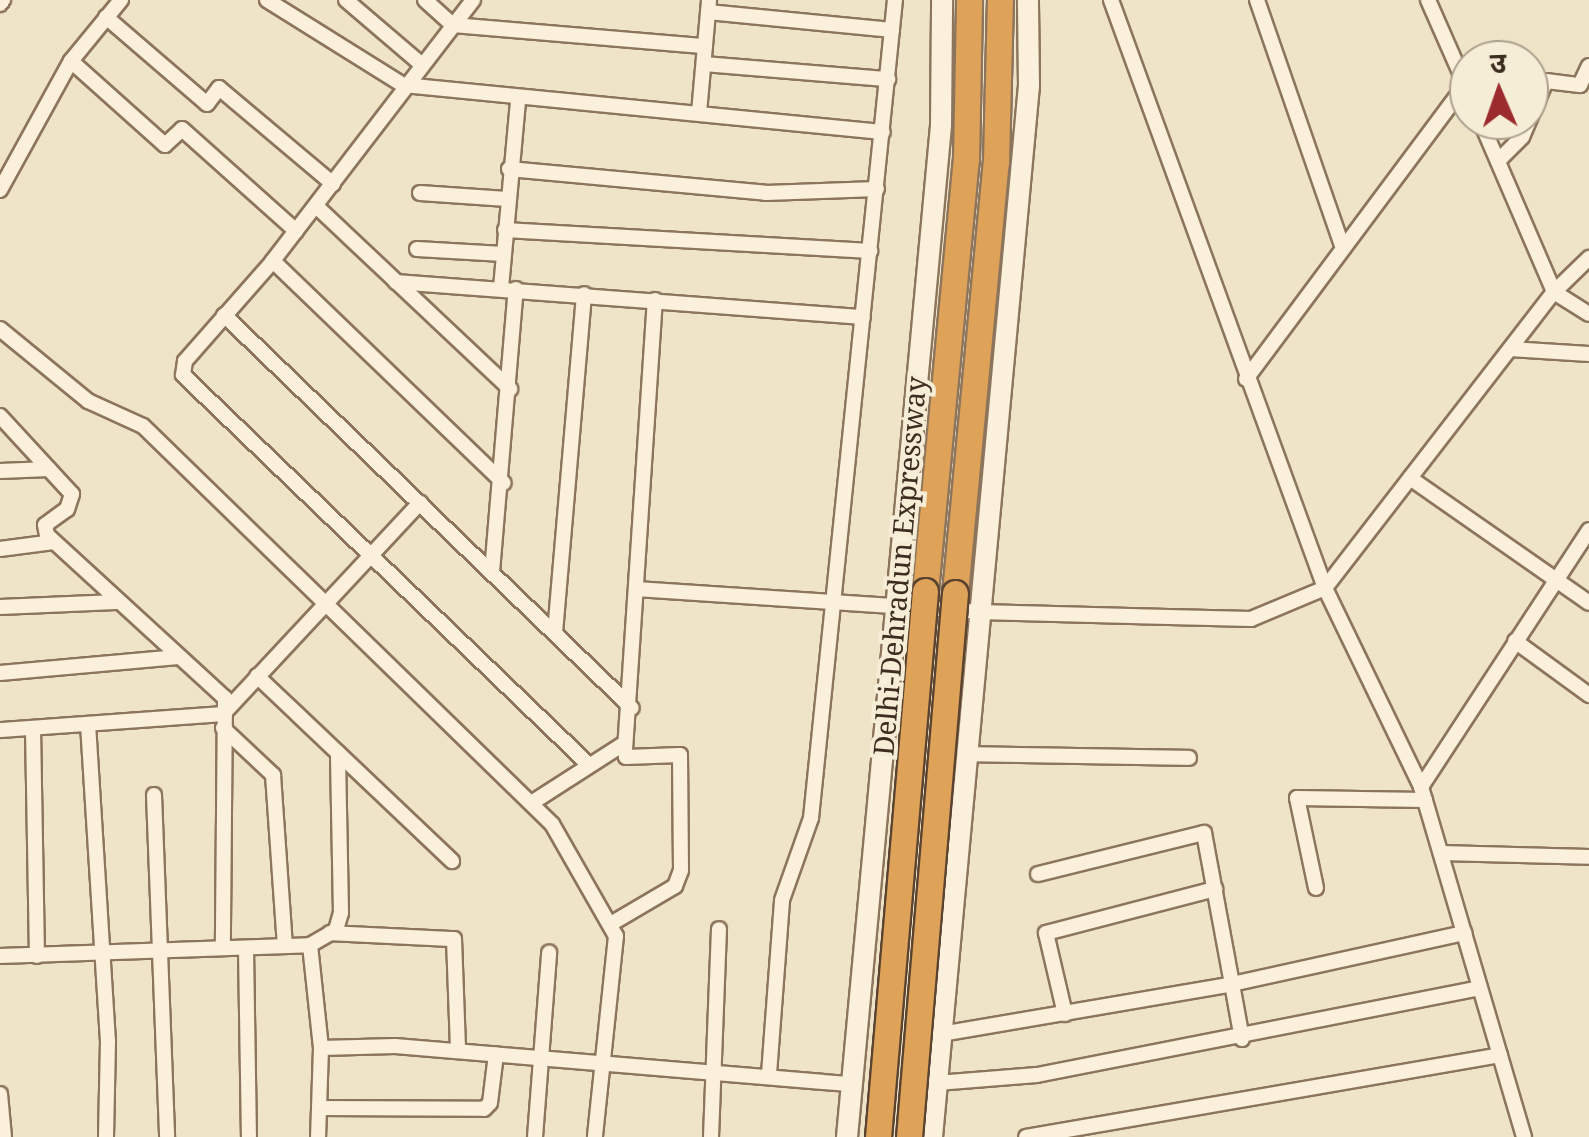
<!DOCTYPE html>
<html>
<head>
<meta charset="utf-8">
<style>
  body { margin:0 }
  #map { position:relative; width:1589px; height:1137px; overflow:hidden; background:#efe3c8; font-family:"Noto Serif","Noto Sans Devanagari",serif }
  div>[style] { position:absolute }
  .roads { filter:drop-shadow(2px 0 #8c755c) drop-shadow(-2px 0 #8c755c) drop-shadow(0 2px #8c755c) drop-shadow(0 -2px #8c755c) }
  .street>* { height:14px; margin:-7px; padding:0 7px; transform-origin:7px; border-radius:7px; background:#faf0db }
  .secondary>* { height:20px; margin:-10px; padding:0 10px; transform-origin:10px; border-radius:10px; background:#faf0db }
  .highway>* { height:25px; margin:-12.5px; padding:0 12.5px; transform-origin:12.5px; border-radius:12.5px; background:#dea359 }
  .bridges { filter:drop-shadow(2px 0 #5a4330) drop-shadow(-2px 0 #5a4330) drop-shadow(0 2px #5a4330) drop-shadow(0 -2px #5a4330) }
  .highway-bridge>* { height:25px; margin:-12.5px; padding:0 12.5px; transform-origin:12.5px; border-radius:12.5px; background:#dea359 }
  span { translate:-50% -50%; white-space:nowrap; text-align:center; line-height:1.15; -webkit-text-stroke:8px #f6edd7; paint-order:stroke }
  .street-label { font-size:28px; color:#3c2d20 }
  .north { position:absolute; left:1449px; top:40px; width:100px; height:100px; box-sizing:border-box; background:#f6edd7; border:2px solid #aca08e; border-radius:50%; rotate:358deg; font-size:28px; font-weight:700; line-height:40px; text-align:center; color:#3c2d20 }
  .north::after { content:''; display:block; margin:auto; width:35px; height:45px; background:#9c2b2d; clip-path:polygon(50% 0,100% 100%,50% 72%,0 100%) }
</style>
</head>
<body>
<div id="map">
  <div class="roads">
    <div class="street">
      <div style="left:267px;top:0;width:160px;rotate:32deg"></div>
      <div style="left:403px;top:85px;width:482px;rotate:5.6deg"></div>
      <div style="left:346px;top:0;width:99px;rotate:40.5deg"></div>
      <div style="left:425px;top:0;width:38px;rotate:42deg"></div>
      <div style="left:453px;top:25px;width:253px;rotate:4.8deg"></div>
      <div style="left:473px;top:0;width:329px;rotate:127.5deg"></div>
      <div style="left:273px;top:261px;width:133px;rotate:131.3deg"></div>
      <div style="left:185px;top:361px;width:14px;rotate:98deg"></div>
      <div style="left:183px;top:375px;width:560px;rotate:43.84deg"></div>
      <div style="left:1111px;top:0;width:626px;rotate:70deg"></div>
      <div style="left:1325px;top:588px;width:221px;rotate:64.2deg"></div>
      <div style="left:1421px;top:787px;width:365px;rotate:73.6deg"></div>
      <div style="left:1257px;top:0;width:263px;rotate:70.9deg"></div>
      <div style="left:1428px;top:0;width:102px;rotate:66.2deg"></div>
      <div style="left:0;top:4px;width:5px;rotate:-53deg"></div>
      <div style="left:708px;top:12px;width:185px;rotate:5.6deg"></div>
      <div style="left:106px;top:17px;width:133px;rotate:40.7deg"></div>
      <div style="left:207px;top:104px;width:20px;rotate:-53deg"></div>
      <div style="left:219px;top:88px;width:149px;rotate:40.1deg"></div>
      <div style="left:71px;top:61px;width:126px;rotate:41.8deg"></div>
      <div style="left:165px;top:145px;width:23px;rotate:-43deg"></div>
      <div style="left:182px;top:129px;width:153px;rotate:41.8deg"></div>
      <div style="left:704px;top:64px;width:185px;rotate:4.7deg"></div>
      <div style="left:699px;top:113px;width:113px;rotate:-84.9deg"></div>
      <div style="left:1480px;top:120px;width:187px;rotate:66.7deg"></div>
      <div style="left:1554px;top:292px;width:41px;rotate:32.2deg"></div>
      <div style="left:1498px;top:161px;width:34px;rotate:-45deg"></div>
      <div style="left:1522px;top:137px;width:61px;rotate:-66.8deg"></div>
      <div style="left:1546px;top:81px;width:34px;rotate:7deg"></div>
      <div style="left:1580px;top:85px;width:21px;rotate:-65deg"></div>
      <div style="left:509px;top:169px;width:258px;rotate:5.3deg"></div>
      <div style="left:766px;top:193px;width:111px;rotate:-2.1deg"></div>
      <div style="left:0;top:190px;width:147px;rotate:-61.2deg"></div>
      <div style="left:71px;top:61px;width:79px;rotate:-50.7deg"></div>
      <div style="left:420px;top:193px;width:87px;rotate:3.9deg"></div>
      <div style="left:316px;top:206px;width:267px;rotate:43.3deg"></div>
      <div style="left:505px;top:230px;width:366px;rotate:3.3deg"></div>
      <div style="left:417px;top:249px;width:86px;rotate:3.3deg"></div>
      <div style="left:273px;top:261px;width:320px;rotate:43.9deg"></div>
      <div style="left:396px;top:282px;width:468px;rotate:4.3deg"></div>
      <div style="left:501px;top:288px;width:188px;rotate:-84.8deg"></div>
      <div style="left:224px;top:315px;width:566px;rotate:43.93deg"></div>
      <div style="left:0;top:329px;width:114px;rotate:39.3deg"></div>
      <div style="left:88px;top:401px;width:60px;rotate:24.4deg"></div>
      <div style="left:143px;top:426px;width:571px;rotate:44.22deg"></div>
      <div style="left:552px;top:824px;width:129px;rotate:60.3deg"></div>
      <div style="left:616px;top:936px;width:202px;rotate:96deg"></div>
      <div style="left:1510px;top:349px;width:79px;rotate:3.6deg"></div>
      <div style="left:1246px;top:379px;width:367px;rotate:-53.3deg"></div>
      <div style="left:0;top:416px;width:106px;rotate:47.3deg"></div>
      <div style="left:72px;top:494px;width:16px;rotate:108deg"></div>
      <div style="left:67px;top:509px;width:27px;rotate:144deg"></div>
      <div style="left:45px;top:525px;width:10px;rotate:79deg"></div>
      <div style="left:47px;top:535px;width:241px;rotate:42.5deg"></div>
      <div style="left:225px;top:698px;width:250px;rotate:90.5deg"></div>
      <div style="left:0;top:471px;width:49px;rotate:-2.3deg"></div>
      <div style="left:1410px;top:478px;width:218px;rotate:34.9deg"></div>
      <div style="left:0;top:549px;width:54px;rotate:-7.4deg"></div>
      <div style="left:492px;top:572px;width:284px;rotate:-85.2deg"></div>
      <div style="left:636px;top:589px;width:344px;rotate:3.8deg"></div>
      <div style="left:979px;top:612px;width:272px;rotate:1.5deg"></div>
      <div style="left:1251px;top:619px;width:80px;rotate:-22.7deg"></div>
      <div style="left:1325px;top:588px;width:374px;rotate:-52.3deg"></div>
      <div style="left:1554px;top:292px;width:49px;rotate:-44.2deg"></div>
      <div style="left:0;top:607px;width:116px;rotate:-2.5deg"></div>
      <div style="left:555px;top:633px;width:340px;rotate:-85.1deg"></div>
      <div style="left:1515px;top:641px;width:92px;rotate:36.1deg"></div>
      <div style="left:0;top:673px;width:179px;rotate:-5.1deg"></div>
      <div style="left:257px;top:676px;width:269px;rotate:43.5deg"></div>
      <div style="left:88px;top:724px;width:318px;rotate:86.4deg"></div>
      <div style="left:108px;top:1041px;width:96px;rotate:91.2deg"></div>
      <div style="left:33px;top:728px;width:228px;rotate:89deg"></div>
      <div style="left:223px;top:728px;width:69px;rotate:43.2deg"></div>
      <div style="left:273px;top:775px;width:171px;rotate:86deg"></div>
      <div style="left:0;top:730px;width:224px;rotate:-4.1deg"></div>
      <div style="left:223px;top:714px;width:289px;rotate:-47deg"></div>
      <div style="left:967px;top:754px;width:222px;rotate:1deg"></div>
      <div style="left:1421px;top:787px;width:307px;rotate:-56.8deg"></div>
      <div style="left:154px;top:795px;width:342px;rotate:87.8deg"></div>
      <div style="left:533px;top:802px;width:109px;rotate:-32.7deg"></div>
      <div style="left:1441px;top:853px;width:148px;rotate:1.5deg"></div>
      <div style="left:1038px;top:874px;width:171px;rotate:-13.9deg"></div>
      <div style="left:1204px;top:833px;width:154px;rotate:79.5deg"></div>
      <div style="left:1232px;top:984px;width:238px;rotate:-12.4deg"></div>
      <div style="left:1316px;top:888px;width:92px;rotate:-101.9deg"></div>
      <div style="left:1297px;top:798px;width:128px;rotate:0.9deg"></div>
      <div style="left:614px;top:922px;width:71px;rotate:-30.5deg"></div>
      <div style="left:675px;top:886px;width:17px;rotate:-69deg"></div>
      <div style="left:681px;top:870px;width:115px;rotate:-90.5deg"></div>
      <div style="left:680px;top:755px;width:54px;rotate:177.9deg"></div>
      <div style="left:626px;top:757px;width:7px;rotate:-98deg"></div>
      <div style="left:625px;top:750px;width:451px;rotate:-86.2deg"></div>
      <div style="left:330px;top:933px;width:124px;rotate:2.8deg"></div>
      <div style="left:454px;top:939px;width:111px;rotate:87.9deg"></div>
      <div style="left:310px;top:945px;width:104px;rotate:83.9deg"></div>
      <div style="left:321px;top:1048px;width:89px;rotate:91.9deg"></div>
      <div style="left:246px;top:949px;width:188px;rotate:89.1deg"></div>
      <div style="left:0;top:956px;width:310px;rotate:-2deg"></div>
      <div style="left:310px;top:945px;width:30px;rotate:-30deg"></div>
      <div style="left:336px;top:930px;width:18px;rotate:-74deg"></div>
      <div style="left:341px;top:913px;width:160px;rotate:-91.1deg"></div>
      <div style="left:1065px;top:1014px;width:83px;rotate:-103.2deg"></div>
      <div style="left:1046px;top:933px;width:175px;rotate:-14.6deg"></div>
      <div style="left:941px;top:1034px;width:295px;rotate:-9.7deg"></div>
      <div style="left:1232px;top:984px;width:56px;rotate:79.7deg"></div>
      <div style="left:321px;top:1048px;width:74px;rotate:-1.5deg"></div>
      <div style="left:395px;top:1046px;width:458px;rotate:4.8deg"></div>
      <div style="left:769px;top:1074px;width:174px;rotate:-85.7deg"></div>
      <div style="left:782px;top:900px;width:87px;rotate:-70.5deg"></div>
      <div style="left:811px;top:818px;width:822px;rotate:-84.14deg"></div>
      <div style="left:937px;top:1083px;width:100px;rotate:-4.6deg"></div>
      <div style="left:1037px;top:1075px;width:451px;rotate:-11.1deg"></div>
      <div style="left:0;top:1094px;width:43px;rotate:84.7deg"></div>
      <div style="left:319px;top:1108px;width:165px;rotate:0.3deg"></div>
      <div style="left:484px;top:1109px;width:8px;rotate:-45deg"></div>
      <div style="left:490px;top:1103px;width:49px;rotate:-83deg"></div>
      <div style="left:535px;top:1137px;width:185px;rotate:-85.6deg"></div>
      <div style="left:711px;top:1137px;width:208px;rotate:-87.8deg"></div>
      <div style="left:1026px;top:1137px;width:481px;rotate:-9.8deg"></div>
    </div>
    <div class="secondary">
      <div style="left:847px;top:1137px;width:1016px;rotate:-84.69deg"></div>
      <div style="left:941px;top:125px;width:125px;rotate:-89.5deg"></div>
      <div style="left:932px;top:1137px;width:1055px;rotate:-84.73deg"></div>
      <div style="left:1029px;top:86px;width:86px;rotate:-90.7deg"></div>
    </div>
    <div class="highway">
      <div style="left:925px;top:591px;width:433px;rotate:-84.6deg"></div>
      <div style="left:966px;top:160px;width:160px;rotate:-88.9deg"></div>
      <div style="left:955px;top:593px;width:433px;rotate:-84.6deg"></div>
      <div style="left:996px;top:162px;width:162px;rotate:-88.6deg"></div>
    </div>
  </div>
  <div class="bridges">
    <div class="highway-bridge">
      <div style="left:878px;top:1137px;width:548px;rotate:-85.08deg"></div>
      <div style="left:909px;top:1137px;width:546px;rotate:-85.17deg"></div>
    </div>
  </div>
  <div class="street-label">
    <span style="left:899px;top:566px;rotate:-85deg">Delhi-Dehradun Expressway</span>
  </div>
  <div class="north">उ</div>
</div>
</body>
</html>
